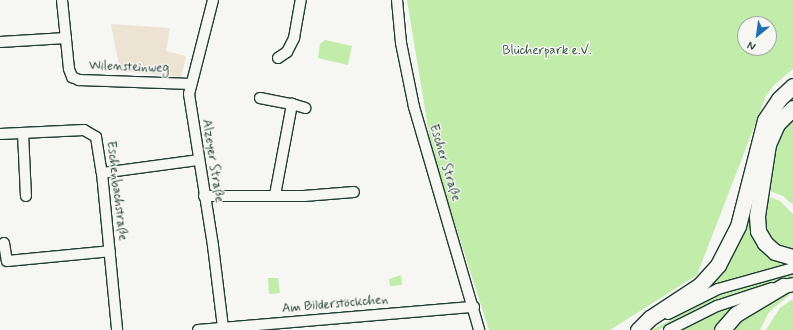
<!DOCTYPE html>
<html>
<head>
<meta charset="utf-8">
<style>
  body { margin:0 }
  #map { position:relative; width:793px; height:330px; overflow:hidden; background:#f6f6f2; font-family:Mynerve,sans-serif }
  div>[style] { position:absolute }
  .built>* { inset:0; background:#ece3d2 }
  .green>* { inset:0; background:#c1eca9 }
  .roads { filter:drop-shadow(1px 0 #1f3d34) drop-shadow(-1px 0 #1f3d34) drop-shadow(0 1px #1f3d34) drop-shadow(0 -1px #1f3d34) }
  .minor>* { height:10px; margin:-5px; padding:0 5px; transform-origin:5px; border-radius:5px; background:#f6f6f2 }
  .major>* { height:13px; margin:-6.5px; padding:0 6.5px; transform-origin:6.5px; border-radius:6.5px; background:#f6f6f2 }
  .highway>* { height:15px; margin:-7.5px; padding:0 7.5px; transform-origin:7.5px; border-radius:7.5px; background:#f6f6f2 }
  span { translate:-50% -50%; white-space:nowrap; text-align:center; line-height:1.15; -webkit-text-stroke:3px #f6f6f2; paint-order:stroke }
  .park-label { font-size:13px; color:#375746 }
  .street-label { font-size:13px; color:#1f3d34 }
  .north { position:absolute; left:737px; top:16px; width:40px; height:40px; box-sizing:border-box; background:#f6f6f2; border:1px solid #a0aca6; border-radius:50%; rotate:209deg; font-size:11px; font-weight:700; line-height:16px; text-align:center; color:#1f3d34 }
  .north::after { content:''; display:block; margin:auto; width:14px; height:18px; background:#1f6fb2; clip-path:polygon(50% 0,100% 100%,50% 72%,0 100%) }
</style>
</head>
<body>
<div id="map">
  <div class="built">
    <div style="clip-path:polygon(111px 24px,170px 28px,166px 51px,186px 56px,181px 77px,120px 71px)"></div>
  </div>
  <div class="green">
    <div style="clip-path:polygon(evenodd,407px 0,793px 0,793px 69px,773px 86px,766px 96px,697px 275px,610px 330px,489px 330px,432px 152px,407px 0,745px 24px,769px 24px,769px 48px,745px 48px,745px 24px)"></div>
    <div style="clip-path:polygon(325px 40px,352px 46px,348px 65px,318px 58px,320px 44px)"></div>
    <div style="clip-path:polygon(793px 112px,793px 205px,783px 196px,764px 189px,771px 148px)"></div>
    <div style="clip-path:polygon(763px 194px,780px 201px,793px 214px,793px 253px,787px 252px,764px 236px)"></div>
    <div style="clip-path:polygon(751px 195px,753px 220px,793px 262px,738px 277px,697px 293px)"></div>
    <div style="clip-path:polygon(793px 273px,793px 277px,719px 299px,658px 330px,651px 330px,718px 296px)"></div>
    <div style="clip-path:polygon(401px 275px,402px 285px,390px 286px,389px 279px)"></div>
    <div style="clip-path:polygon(268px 278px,278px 278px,280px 293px,269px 294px)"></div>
    <div style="clip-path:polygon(793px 292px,769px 312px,760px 330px,727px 330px,732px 322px,781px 295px)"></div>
    <div style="clip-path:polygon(793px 299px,793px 330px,766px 330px,780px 308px)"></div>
    <div style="clip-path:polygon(742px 303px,718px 330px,681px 330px,717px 313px)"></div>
  </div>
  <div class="roads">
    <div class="minor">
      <div style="left:62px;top:0;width:69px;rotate:84.2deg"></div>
      <div style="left:69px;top:69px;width:9px;rotate:69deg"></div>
      <div style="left:72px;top:77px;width:8px;rotate:23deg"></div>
      <div style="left:79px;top:80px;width:112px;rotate:2deg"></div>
      <div style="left:213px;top:0;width:97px;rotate:104.3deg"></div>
      <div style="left:189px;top:94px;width:154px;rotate:81deg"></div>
      <div style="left:213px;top:246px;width:82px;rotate:83deg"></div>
      <div style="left:397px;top:0;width:43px;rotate:84.7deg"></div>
      <div style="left:401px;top:43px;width:65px;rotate:78.5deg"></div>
      <div style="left:414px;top:107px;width:232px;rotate:73.7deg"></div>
      <div style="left:0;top:42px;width:66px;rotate:-3.5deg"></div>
      <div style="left:278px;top:58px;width:11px;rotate:-34deg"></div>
      <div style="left:287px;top:52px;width:16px;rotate:-63deg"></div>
      <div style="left:294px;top:38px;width:39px;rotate:-80deg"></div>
      <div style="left:260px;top:98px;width:33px;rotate:11deg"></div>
      <div style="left:23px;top:133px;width:63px;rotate:87.3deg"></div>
      <div style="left:0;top:134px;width:84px;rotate:-2.7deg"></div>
      <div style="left:84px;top:130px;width:14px;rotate:30deg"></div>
      <div style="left:96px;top:137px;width:36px;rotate:81deg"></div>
      <div style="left:102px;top:173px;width:158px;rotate:84.5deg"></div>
      <div style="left:102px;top:173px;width:97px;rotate:-7.7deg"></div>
      <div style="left:275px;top:195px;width:93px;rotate:-79.4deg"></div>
      <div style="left:292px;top:104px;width:14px;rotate:17deg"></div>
      <div style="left:204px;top:196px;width:100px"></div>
      <div style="left:304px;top:196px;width:50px;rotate:-4.6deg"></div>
      <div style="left:4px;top:243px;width:18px;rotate:81deg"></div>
      <div style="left:7px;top:261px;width:103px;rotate:-5.5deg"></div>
      <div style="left:668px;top:314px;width:56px;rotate:-26.6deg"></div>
      <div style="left:718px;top:289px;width:78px;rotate:-15.6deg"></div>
      <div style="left:198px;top:330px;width:277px;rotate:-4.8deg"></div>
      <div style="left:669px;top:330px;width:54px;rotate:-26.6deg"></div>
      <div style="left:717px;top:306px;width:58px;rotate:-18.1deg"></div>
    </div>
    <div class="major">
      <div style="left:783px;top:286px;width:10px;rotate:-11deg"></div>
    </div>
    <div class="highway">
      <div style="left:793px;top:108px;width:23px;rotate:135deg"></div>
      <div style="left:777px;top:124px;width:22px;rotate:114deg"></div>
      <div style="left:768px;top:144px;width:73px;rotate:98.7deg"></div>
      <div style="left:757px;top:216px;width:15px;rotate:86deg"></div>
      <div style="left:758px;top:231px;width:14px;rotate:60deg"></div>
      <div style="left:765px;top:243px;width:13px;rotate:42deg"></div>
      <div style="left:775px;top:252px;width:19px;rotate:16deg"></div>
      <div style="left:638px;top:330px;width:17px;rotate:-45deg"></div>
      <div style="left:650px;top:318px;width:60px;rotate:-33.4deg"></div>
      <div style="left:700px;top:285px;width:27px;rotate:-48deg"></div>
      <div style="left:718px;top:265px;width:44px;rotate:-62.9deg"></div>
      <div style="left:738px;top:226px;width:109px;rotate:-75.7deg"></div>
      <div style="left:765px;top:120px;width:25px;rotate:-56deg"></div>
      <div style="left:779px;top:99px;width:19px;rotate:-43deg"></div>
      <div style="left:722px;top:330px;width:21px;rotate:-49deg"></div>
      <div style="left:736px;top:314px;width:55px;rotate:-30.8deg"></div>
    </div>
  </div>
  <div class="park-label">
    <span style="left:547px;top:51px">Blücherpark e.V.</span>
  </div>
  <div class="street-label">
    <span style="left:129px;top:68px;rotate:2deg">Wilensteinweg</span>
    <span style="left:212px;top:161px;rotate:81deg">Alzeyer Straße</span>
    <span style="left:444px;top:163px;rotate:73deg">Escher Straße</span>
    <span style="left:116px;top:191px;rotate:83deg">Eschenbachstraße</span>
    <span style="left:335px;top:305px;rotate:-5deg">Am Bilderstöckchen</span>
  </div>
  <div class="north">N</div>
</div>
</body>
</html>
